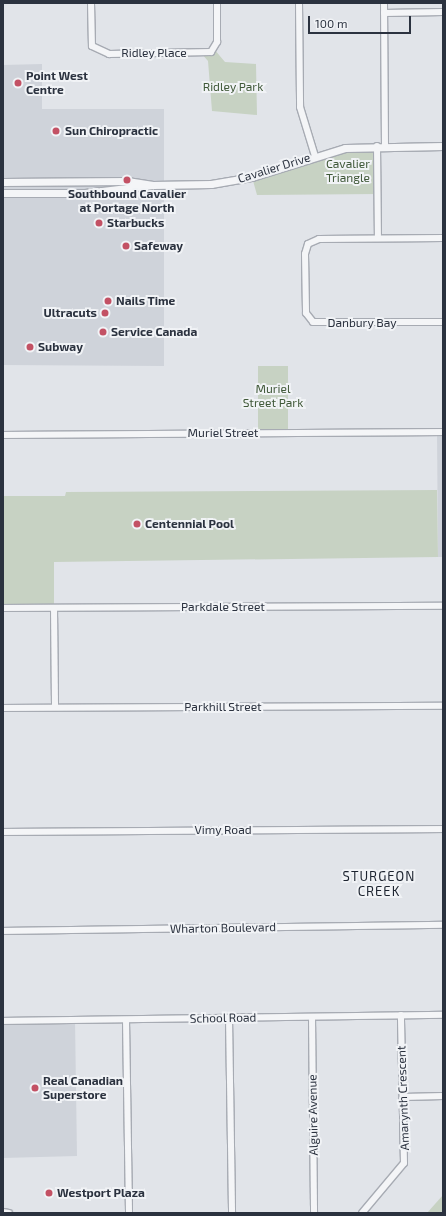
<!DOCTYPE html>
<html>
<head>
<meta charset="utf-8">
<style>
  body { margin:0 }
  #map { position:relative; width:446px; height:1216px; overflow:hidden; background:#e1e4e9; font-family:"Exo 2",sans-serif }
  div>[style] { position:absolute }
  .built>* { inset:0; background:#cfd3da }
  .green>* { inset:0; background:#c7d2c3 }
  .roads { filter:drop-shadow(1px 0 #a7abb3) drop-shadow(-1px 0 #a7abb3) drop-shadow(0 1px #a7abb3) drop-shadow(0 -1px #a7abb3) }
  .minor>* { height:6px; margin:-3px; padding:0 3px; transform-origin:3px; border-radius:3px; background:#f4f5f7 }
  .tertiary>* { height:7px; margin:-3.5px; padding:0 3.5px; transform-origin:3.5px; border-radius:3.5px; background:#f4f5f7 }
  .dots>* { width:11px; height:11px; translate:-50% -50%; box-sizing:border-box; border:2px solid #f1f3f6; border-radius:50% }
  span { translate:-50% -50%; white-space:nowrap; text-align:center; line-height:1.15; -webkit-text-stroke:4px #f1f3f6; paint-order:stroke }
  .street-label { font-size:12px; color:#2b323f }
  .poi-label { font-size:12px; color:#2b323f; font-weight:700 }
  .left { translate:0 -50%; text-align:left }
  .right { translate:-100% -50%; text-align:right }
  .park-label { font-size:12px; color:#405939 }
  .neighbourhood-label { font-size:13px; color:#1d2430; letter-spacing:1px }
  .frame { position:absolute; inset:0; border:4px solid #2b323f; pointer-events:none }
  .scale { position:absolute; left:308px; top:16px; width:103px; height:18px; box-sizing:border-box; border:2px solid #2b323f; border-top:0; padding-left:5px; font-size:12px; line-height:14px; white-space:nowrap; color:#2b323f; -webkit-text-stroke:3px #f1f3f6; paint-order:stroke }
</style>
</head>
<body>
<div id="map">
  <div class="built">
    <div style="clip-path:polygon(42px 64px,42px 109px,164px 109px,164px 366px,3px 365px,3px 65px)"></div>
    <div style="clip-path:polygon(437px 432px,443px 432px,443px 557px,438px 557px)"></div>
    <div style="clip-path:polygon(75px 1020px,77px 1156px,3px 1158px,3px 1021px)"></div>
  </div>
  <div class="green">
    <div style="clip-path:polygon(214px 49px,225px 62px,256px 64px,257px 115px,212px 111px,208px 61px,201px 53px)"></div>
    <div style="clip-path:polygon(377px 146px,378px 194px,257px 195px,252px 177px,315px 156px)"></div>
    <div style="clip-path:polygon(258px 366px,288px 366px,288px 433px,258px 433px)"></div>
    <div style="clip-path:polygon(437px 490px,438px 557px,54px 562px,54px 608px,3px 608px,3px 496px,65px 496px,66px 492px)"></div>
    <div style="clip-path:polygon(443px 1195px,443px 1213px,427px 1213px)"></div>
  </div>
  <div class="roads">
    <div class="minor">
      <div style="left:91px;top:3px;width:43px;rotate:88.7deg"></div>
      <div style="left:92px;top:46px;width:19px;rotate:25deg"></div>
      <div style="left:109px;top:54px;width:102px;rotate:-1.1deg"></div>
      <div style="left:211px;top:52px;width:12px;rotate:-59deg"></div>
      <div style="left:217px;top:42px;width:39px;rotate:-90deg"></div>
      <div style="left:299px;top:3px;width:104px;rotate:89.4deg"></div>
      <div style="left:300px;top:107px;width:51px;rotate:73deg"></div>
      <div style="left:384px;top:3px;width:143px;rotate:89.6deg"></div>
      <div style="left:384px;top:13px;width:59px;rotate:-1deg"></div>
      <div style="left:377px;top:146px;width:92px;rotate:89.4deg"></div>
      <div style="left:443px;top:238px;width:124px;rotate:179.5deg"></div>
      <div style="left:319px;top:239px;width:12px;rotate:156deg"></div>
      <div style="left:308px;top:244px;width:10px;rotate:107deg"></div>
      <div style="left:305px;top:254px;width:59px;rotate:89deg"></div>
      <div style="left:306px;top:313px;width:11px;rotate:52deg"></div>
      <div style="left:313px;top:322px;width:130px"></div>
      <div style="left:3px;top:435px;width:440px;rotate:-0.4deg"></div>
      <div style="left:3px;top:608px;width:440px;rotate:-0.3deg"></div>
      <div style="left:54px;top:608px;width:99px;rotate:89.4deg"></div>
      <div style="left:3px;top:708px;width:440px;rotate:-0.3deg"></div>
      <div style="left:3px;top:832px;width:440px;rotate:-0.4deg"></div>
      <div style="left:3px;top:931px;width:440px;rotate:-0.8deg"></div>
      <div style="left:312px;top:1017px;width:196px;rotate:89.4deg"></div>
      <div style="left:229px;top:1018px;width:195px;rotate:89.1deg"></div>
      <div style="left:126px;top:1020px;width:193px;rotate:89.1deg"></div>
      <div style="left:3px;top:1021px;width:440px;rotate:-0.8deg"></div>
      <div style="left:403px;top:1097px;width:40px;rotate:-1.4deg"></div>
      <div style="left:3px;top:1212px;width:6px;rotate:9deg"></div>
      <div style="left:362px;top:1213px;width:65px;rotate:-50deg"></div>
      <div style="left:404px;top:1163px;width:148px;rotate:-91.2deg"></div>
    </div>
    <div class="tertiary">
      <div style="left:3px;top:182px;width:124px;rotate:-0.5deg"></div>
      <div style="left:127px;top:181px;width:26px;rotate:9deg"></div>
      <div style="left:3px;top:193px;width:82px"></div>
      <div style="left:85px;top:193px;width:68px;rotate:-6.7deg"></div>
      <div style="left:153px;top:185px;width:58px;rotate:-1deg"></div>
      <div style="left:211px;top:184px;width:42px;rotate:-9.7deg"></div>
      <div style="left:252px;top:177px;width:97px;rotate:-17.3deg"></div>
      <div style="left:345px;top:148px;width:98px;rotate:-1.2deg"></div>
    </div>
  </div>
  <div class="dots">
    <div style="left:18px;top:83px;background:#c35164"></div>
    <div style="left:56px;top:131px;background:#c35164"></div>
    <div style="left:127px;top:180px;background:#c35164"></div>
    <div style="left:99px;top:223px;background:#c35164"></div>
    <div style="left:126px;top:246px;background:#c35164"></div>
    <div style="left:108px;top:301px;background:#c35164"></div>
    <div style="left:105px;top:313px;background:#c35164"></div>
    <div style="left:103px;top:332px;background:#c35164"></div>
    <div style="left:30px;top:347px;background:#c35164"></div>
    <div style="left:137px;top:524px;background:#c35164"></div>
    <div style="left:35px;top:1088px;background:#c35164"></div>
    <div style="left:49px;top:1193px;background:#c35164"></div>
  </div>
  <div class="street-label">
    <span style="left:154px;top:53px">Ridley Place</span>
    <span style="left:274px;top:168px;rotate:-17deg">Cavalier Drive</span>
    <span style="left:362px;top:323px">Danbury Bay</span>
    <span style="left:223px;top:433px">Muriel Street</span>
    <span style="left:223px;top:607px">Parkdale Street</span>
    <span style="left:223px;top:707px">Parkhill Street</span>
    <span style="left:223px;top:830px">Vimy Road</span>
    <span style="left:223px;top:928px;rotate:-1deg">Wharton Boulevard</span>
    <span style="left:223px;top:1018px;rotate:-1deg">School Road</span>
    <span style="left:403px;top:1098px;rotate:-92deg">Amarynth Crescent</span>
    <span style="left:313px;top:1115px;rotate:-91deg">Alguire Avenue</span>
  </div>
  <div class="poi-label">
    <span class="left" style="left:26px;top:83px">Point West<br>Centre</span>
    <span class="left" style="left:65px;top:131px">Sun Chiropractic</span>
    <span style="left:127px;top:201px">Southbound Cavalier<br>at Portage North</span>
    <span class="left" style="left:107px;top:223px">Starbucks</span>
    <span class="left" style="left:134px;top:246px">Safeway</span>
    <span class="left" style="left:116px;top:301px">Nails Time</span>
    <span class="right" style="left:97px;top:313px">Ultracuts</span>
    <span class="left" style="left:111px;top:332px">Service Canada</span>
    <span class="left" style="left:38px;top:347px">Subway</span>
    <span class="left" style="left:145px;top:524px">Centennial Pool</span>
    <span class="left" style="left:43px;top:1088px">Real Canadian<br>Superstore</span>
    <span class="left" style="left:57px;top:1193px">Westport Plaza</span>
  </div>
  <div class="park-label">
    <span style="left:233px;top:87px">Ridley Park</span>
    <span style="left:348px;top:171px">Cavalier<br>Triangle</span>
    <span style="left:273px;top:396px">Muriel<br>Street Park</span>
  </div>
  <div class="neighbourhood-label">
    <span style="left:379px;top:884px">STURGEON<br>CREEK</span>
  </div>
  <div class="frame"></div>
  <div class="scale">100 m</div>
</div>
</body>
</html>
